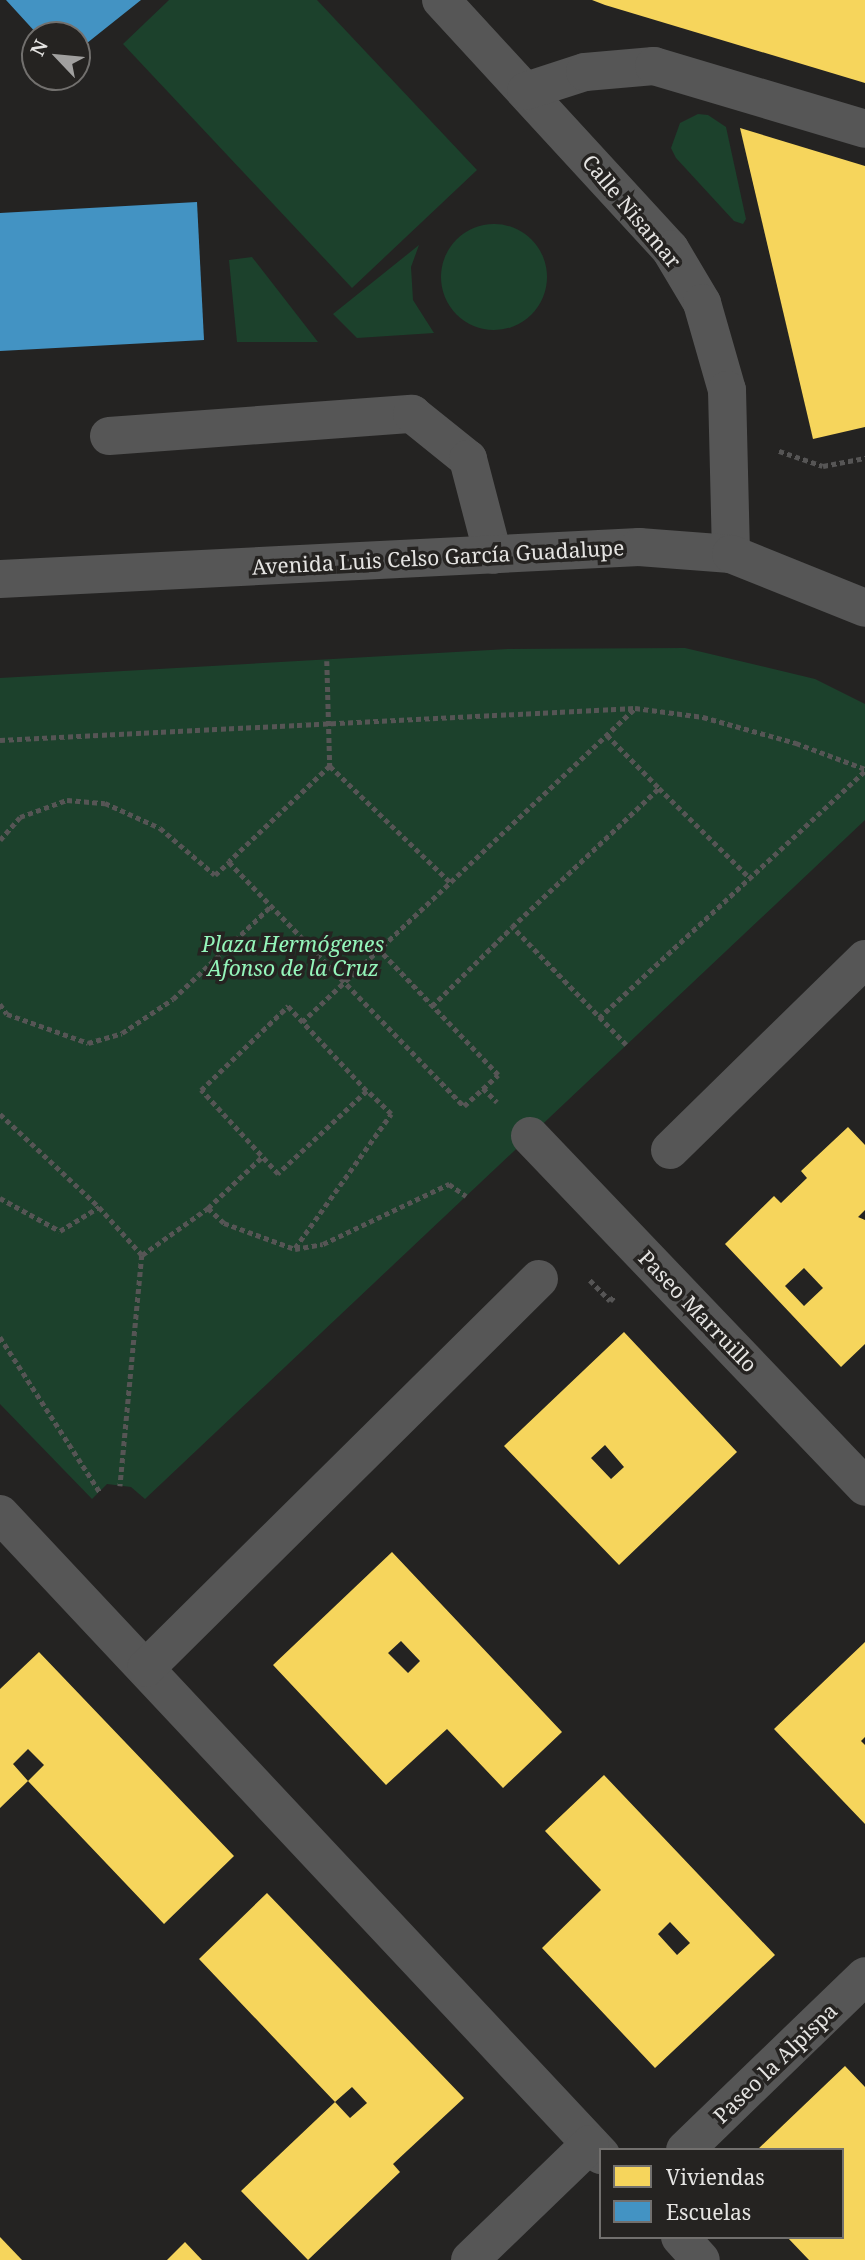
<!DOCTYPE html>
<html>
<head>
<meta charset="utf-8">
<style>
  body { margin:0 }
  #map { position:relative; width:865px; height:2260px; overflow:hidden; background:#242322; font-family:"Noto Serif",serif }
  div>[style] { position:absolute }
  .green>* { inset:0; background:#1c412c }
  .round { border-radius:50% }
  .homes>* { inset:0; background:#f6d55c }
  .schools>* { inset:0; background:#4393c3 }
  .path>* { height:4.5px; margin-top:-2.25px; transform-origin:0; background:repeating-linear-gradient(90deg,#565555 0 5px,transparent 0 8.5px) }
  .minor>* { height:38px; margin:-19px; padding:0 19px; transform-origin:19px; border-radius:19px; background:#565656 }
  span { translate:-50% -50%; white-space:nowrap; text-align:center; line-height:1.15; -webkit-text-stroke:7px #252321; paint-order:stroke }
  .street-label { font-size:21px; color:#e5e4e2 }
  .park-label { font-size:21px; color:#94f5ba; font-style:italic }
  .legend { position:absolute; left:599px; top:2148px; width:245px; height:91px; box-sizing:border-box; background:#252321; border:2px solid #72706e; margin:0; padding:9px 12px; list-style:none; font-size:21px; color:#e5e4e2 }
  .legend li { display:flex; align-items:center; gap:14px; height:35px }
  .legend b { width:35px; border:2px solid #72706e }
  .north { position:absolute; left:21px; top:21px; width:70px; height:70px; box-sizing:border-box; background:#252321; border:2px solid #72706e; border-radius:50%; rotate:296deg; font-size:19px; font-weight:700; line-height:28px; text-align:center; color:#e5e4e2 }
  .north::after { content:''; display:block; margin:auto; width:24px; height:32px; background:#a1a09f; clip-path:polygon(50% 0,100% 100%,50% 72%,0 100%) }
</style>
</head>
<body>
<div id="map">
  <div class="green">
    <div style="clip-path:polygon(169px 0,317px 0,477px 170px,352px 288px,123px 44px)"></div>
    <div style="clip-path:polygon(698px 114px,708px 115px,726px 127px,746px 219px,743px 224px,734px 221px,676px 158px,671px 148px,680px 123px)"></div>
    <div class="round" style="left:441px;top:224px;width:106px;height:106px"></div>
    <div style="clip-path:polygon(419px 245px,411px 267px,413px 300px,434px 333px,357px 338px,333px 314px)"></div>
    <div style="clip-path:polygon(252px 257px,318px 342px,237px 342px,229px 260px)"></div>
    <div style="clip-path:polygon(685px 648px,815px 679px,865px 704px,865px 820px,145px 1499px,131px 1487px,107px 1484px,92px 1499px,0 1404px,0 678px,508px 649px)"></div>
  </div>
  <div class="homes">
    <div style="clip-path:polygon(592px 0,865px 0,865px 83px,605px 5px)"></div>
    <div style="clip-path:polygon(740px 128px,865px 166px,865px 427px,813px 439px)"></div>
    <div style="clip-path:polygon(evenodd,848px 1127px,865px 1145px,865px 1210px,858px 1217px,865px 1220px,865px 1344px,841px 1367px,725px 1244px,774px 1196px,781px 1203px,807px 1178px,801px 1171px,848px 1127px,804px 1268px,823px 1288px,804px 1306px,785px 1286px,804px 1268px)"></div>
    <div style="clip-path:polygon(evenodd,624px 1332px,737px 1452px,619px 1565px,504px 1446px,624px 1332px,605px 1445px,624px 1467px,611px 1479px,591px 1458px,605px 1445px)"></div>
    <div style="clip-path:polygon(evenodd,392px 1552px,562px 1732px,503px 1788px,447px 1729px,386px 1785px,273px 1665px,392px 1552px,401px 1641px,420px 1661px,408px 1673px,388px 1653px,401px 1641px)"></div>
    <div style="clip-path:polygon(865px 1642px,865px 1737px,861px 1741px,865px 1745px,865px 1824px,774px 1729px)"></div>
    <div style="clip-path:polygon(evenodd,39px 1652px,234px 1856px,164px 1924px,28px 1781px,0 1808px,0 1689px,39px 1652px,28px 1749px,44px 1765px,28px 1781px,13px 1764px,28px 1749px)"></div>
    <div style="clip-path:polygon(evenodd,604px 1775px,775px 1955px,655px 2068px,542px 1948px,601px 1890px,545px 1831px,604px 1775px,670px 1922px,690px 1943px,677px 1955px,658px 1934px,670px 1922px)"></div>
    <div style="clip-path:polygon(267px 1893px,464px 2098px,393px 2164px,400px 2172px,308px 2260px,241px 2191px,335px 2102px,350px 2118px,367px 2103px,352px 2087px,335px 2102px,199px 1959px)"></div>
    <div style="clip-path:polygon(845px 2066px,865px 2087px,865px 2260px,809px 2260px,787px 2237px,842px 2237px,842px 2150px,757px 2150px)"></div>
    <div style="clip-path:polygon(0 2237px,22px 2260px,0 2260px)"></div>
    <div style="clip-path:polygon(185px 2242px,202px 2260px,167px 2260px)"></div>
  </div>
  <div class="schools">
    <div style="clip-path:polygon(6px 0,141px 0,77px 51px,77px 35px,38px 35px)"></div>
    <div style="clip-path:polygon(197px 202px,204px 340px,0 351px,0 213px)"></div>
  </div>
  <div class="path">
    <div style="left:779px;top:451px;width:46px;rotate:18.8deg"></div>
    <div style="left:823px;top:466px;width:43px;rotate:-10.8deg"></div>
    <div style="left:327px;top:661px;width:105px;rotate:88.4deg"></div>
    <div style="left:330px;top:766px;width:167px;rotate:44deg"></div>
    <div style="left:607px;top:735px;width:74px;rotate:45.5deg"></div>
    <div style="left:0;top:740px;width:636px;rotate:-2.88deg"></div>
    <div style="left:635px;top:708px;width:69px;rotate:7.5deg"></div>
    <div style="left:703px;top:717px;width:97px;rotate:15.6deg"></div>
    <div style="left:796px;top:743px;width:74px;rotate:20.6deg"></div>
    <div style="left:330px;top:766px;width:139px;rotate:136.5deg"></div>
    <div style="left:229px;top:862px;width:339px;rotate:46.1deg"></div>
    <div style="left:464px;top:1106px;width:46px;rotate:-42.4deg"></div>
    <div style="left:498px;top:1075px;width:173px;rotate:-133.6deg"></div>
    <div style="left:0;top:840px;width:30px;rotate:-49deg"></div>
    <div style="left:20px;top:817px;width:50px;rotate:-19.9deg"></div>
    <div style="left:67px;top:800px;width:38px;rotate:5deg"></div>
    <div style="left:105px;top:803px;width:60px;rotate:24.4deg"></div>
    <div style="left:160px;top:828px;width:72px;rotate:40.5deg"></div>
    <div style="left:215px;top:875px;width:19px;rotate:-43deg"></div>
    <div style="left:0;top:1004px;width:12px;rotate:55deg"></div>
    <div style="left:7px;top:1014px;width:86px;rotate:19.7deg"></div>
    <div style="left:88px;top:1043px;width:35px;rotate:-16deg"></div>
    <div style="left:122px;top:1033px;width:61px;rotate:-33.7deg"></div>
    <div style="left:173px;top:999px;width:135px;rotate:-43.5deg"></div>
    <div style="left:288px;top:1006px;width:116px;rotate:47.1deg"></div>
    <div style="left:367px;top:1091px;width:122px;rotate:137deg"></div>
    <div style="left:278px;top:1174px;width:114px;rotate:-132.5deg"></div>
    <div style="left:201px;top:1090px;width:121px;rotate:-44deg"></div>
    <div style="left:432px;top:1006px;width:112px;rotate:-44.6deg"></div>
    <div style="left:599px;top:1018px;width:363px;rotate:-42.9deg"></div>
    <div style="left:302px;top:1022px;width:458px;rotate:-43.3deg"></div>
    <div style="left:626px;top:1045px;width:164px;rotate:-134deg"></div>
    <div style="left:512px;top:927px;width:202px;rotate:-43.4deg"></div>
    <div style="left:659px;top:788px;width:127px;rotate:44.7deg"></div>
    <div style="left:483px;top:1088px;width:20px;rotate:45deg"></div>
    <div style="left:0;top:1114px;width:136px;rotate:43.2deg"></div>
    <div style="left:99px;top:1207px;width:64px;rotate:48.1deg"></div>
    <div style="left:142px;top:1255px;width:232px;rotate:95.4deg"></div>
    <div style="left:0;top:1198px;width:68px;rotate:28.8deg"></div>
    <div style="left:60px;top:1231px;width:46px;rotate:-31.6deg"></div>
    <div style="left:208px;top:1208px;width:74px;rotate:-43.4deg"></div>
    <div style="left:295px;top:1248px;width:165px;rotate:-54.4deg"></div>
    <div style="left:391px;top:1114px;width:33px;rotate:-136deg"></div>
    <div style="left:142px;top:1255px;width:81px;rotate:-35.5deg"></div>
    <div style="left:208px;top:1208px;width:22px;rotate:43deg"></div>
    <div style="left:224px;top:1223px;width:76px;rotate:20.1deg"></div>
    <div style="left:295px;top:1249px;width:28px;rotate:-10deg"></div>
    <div style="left:323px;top:1244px;width:140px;rotate:-25.5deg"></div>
    <div style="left:449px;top:1184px;width:21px;rotate:35deg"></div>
    <div style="left:590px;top:1280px;width:29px;rotate:46deg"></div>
    <div style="left:610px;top:1301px;width:8px;rotate:-50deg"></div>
    <div style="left:0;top:1337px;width:184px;rotate:57.2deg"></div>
  </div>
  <div class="minor">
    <div style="left:441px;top:0;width:338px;rotate:47.4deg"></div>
    <div style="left:670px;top:249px;width:63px;rotate:59.3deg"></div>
    <div style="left:702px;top:303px;width:91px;rotate:74deg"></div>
    <div style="left:727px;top:390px;width:164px;rotate:88.6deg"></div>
    <div style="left:526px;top:91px;width:62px;rotate:-17.9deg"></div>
    <div style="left:585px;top:72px;width:69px;rotate:-5deg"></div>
    <div style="left:654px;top:66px;width:220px;rotate:16.6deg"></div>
    <div style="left:109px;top:436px;width:304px;rotate:-4.2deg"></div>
    <div style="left:412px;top:414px;width:72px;rotate:38.8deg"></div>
    <div style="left:468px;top:459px;width:99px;rotate:75.4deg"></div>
    <div style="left:0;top:579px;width:640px;rotate:-2.87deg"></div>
    <div style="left:639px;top:547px;width:92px;rotate:4.4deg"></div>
    <div style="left:731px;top:554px;width:144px;rotate:21.9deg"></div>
    <div style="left:530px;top:1136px;width:485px;rotate:46.3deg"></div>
    <div style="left:670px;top:1150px;width:273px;rotate:-44.4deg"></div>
    <div style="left:0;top:1514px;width:879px;rotate:46.84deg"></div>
    <div style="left:146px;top:1668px;width:553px;rotate:-44.71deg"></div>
    <div style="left:685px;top:2150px;width:250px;rotate:-44deg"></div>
    <div style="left:680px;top:2237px;width:31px;rotate:48deg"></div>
    <div style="left:470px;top:2260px;width:167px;rotate:-44deg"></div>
  </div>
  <div class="street-label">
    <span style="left:632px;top:211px;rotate:50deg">Calle Nisamar</span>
    <span style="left:438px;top:557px;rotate:-3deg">Avenida Luis Celso García Guadalupe</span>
    <span style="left:698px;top:1311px;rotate:46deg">Paseo Marruillo</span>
    <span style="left:775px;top:2063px;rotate:-44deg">Paseo la Alpispa</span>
  </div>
  <div class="park-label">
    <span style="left:293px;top:956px">Plaza Hermógenes<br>Afonso de la Cruz</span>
  </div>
  <ul class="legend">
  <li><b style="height:19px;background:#f6d55c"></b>Viviendas</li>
  <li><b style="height:19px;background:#4393c3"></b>Escuelas</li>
  </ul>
  <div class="north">N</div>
</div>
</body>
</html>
